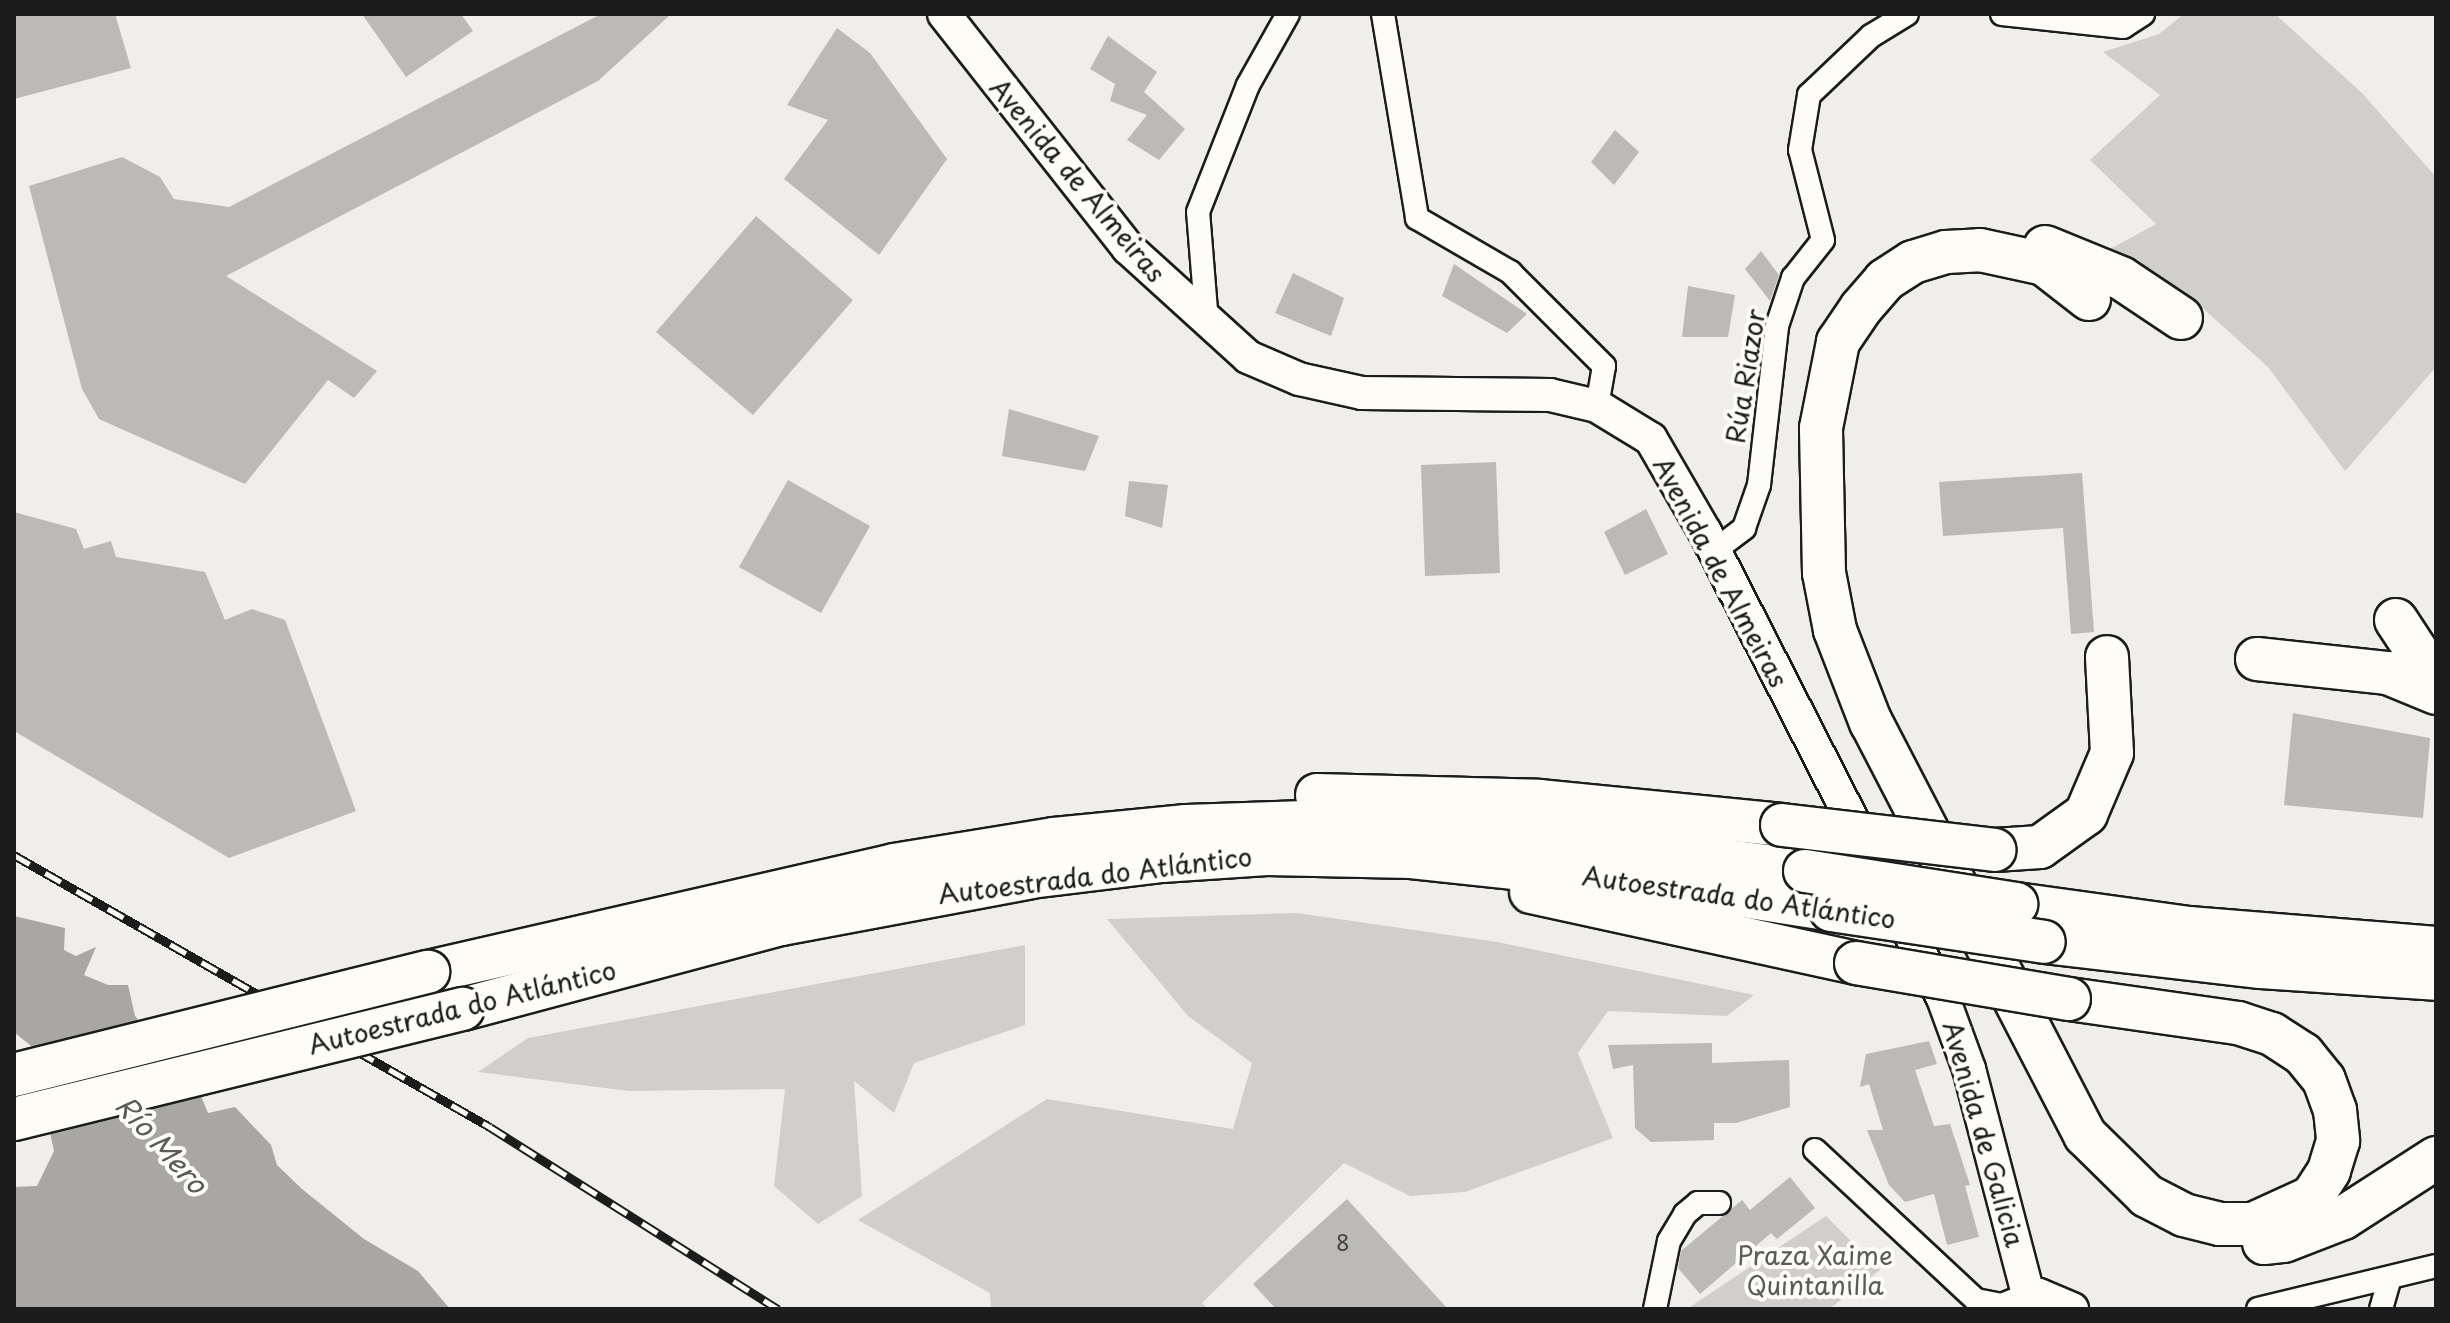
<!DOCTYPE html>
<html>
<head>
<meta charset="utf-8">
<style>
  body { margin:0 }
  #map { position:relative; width:2450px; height:1323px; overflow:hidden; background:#f0eeea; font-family:"Playpen Sans",sans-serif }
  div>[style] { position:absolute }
  .green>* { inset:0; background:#d0cfcc }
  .water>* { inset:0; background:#a8a7a3 }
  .building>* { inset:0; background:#bbbab6 }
  .roads { filter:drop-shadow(2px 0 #1c1c1c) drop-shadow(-2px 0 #1c1c1c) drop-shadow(0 2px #1c1c1c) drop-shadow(0 -2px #1c1c1c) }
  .minor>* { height:22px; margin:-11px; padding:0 11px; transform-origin:11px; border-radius:11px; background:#fdfcf7 }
  .secondary>* { height:32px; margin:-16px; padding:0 16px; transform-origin:16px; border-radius:16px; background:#fdfcf7 }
  .motorway>* { height:42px; margin:-21px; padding:0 21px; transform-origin:21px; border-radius:21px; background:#fdfcf7 }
  .rail>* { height:9px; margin-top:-4.5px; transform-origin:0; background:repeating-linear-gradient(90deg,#fdfcf7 0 18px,#1c1c1c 0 36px); box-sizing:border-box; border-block:2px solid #1c1c1c }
  .bridges { filter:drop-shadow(2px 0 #1c1c1c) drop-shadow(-2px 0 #1c1c1c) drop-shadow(0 2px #1c1c1c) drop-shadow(0 -2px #1c1c1c) }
  .motorway-bridge>* { height:42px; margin:-21px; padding:0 21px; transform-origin:21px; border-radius:21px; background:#fdfcf7 }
  span { translate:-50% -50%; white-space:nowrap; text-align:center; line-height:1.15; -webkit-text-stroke:8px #fdfcf7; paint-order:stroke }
  .number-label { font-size:22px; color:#444442 }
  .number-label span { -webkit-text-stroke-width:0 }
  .street-label { font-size:26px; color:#1c1c1c }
  .park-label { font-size:26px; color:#5b5b5a }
  .water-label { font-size:28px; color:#5b5b59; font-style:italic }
  .frame { position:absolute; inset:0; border:16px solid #1c1c1c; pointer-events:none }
</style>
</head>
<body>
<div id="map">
  <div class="green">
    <div style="clip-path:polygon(2184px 14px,2275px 14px,2362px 93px,2436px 177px,2436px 367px,2345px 471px,2268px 367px,2187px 294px,2101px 254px,2156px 224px,2090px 160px,2160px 95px,2103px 52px,2159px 34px)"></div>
    <div style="clip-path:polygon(1297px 913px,1497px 942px,1754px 995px,1727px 1016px,1608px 1011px,1578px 1053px,1613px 1138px,1465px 1192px,1410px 1196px,1344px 1163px,1202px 1303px,1208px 1309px,991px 1309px,990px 1293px,858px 1220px,1047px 1099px,1233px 1129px,1252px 1063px,1188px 1016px,1107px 919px)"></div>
    <div style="clip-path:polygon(1025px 945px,1025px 1025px,914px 1063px,894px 1113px,854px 1081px,862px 1196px,818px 1224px,774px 1186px,785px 1089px,629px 1091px,478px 1072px,528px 1038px)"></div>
    <div style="clip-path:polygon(1826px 1216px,1880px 1270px,1829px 1309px,1687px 1309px)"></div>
  </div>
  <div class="water">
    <div style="clip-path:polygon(14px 916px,65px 928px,64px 950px,76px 956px,96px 947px,84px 975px,108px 985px,128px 985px,135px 1016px,199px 1091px,208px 1113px,235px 1107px,271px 1145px,277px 1165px,302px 1189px,364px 1239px,418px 1271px,450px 1309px,14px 1309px,14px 1187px,37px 1186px,54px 1151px,31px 1046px,14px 1032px)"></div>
  </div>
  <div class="building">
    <div style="clip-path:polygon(14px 14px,115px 14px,131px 68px,14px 99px)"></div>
    <div style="clip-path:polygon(362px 14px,461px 14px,473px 31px,406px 77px)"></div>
    <div style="clip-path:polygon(601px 14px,671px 14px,598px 81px,226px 276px,377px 371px,354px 398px,328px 380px,245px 484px,99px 419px,82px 389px,29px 186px,122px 157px,160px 177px,174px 199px,229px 207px)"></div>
    <div style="clip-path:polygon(837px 28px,870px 53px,947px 159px,879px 255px,784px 179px,828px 120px,787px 105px)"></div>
    <div style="clip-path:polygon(1108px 36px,1157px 72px,1144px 92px,1185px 129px,1159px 160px,1127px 140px,1147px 115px,1110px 101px,1115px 84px,1090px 69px)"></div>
    <div style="clip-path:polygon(1615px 130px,1639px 152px,1614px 185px,1591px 162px)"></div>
    <div style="clip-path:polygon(756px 216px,853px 300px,753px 415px,656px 332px)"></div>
    <div style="clip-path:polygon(1761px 251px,1779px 275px,1770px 301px,1745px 269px)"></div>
    <div style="clip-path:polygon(1454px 264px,1527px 314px,1507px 333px,1442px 296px)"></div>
    <div style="clip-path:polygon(1293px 273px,1344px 298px,1331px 336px,1275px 313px)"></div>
    <div style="clip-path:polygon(1688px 286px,1735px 295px,1728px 337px,1682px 337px)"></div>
    <div style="clip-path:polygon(1009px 409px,1099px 436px,1085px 471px,1002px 456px)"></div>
    <div style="clip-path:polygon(1496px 462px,1500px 573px,1425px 576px,1421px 465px)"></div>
    <div style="clip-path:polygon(2082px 473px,2094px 632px,2071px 634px,2063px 528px,1943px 536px,1939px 482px)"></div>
    <div style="clip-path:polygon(788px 480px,870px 526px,821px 613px,739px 567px)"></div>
    <div style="clip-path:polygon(1129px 481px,1168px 485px,1162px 528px,1125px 516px)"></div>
    <div style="clip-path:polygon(1646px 509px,1668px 554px,1625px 575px,1604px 532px)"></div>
    <div style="clip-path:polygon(14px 512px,76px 529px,84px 549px,111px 541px,116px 557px,205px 572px,225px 620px,252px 609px,285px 620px,356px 811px,229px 858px,14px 731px)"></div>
    <div style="clip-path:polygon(2293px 713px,2430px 738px,2423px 818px,2284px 805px)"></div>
    <div style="clip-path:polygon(1929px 1041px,1937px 1064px,1915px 1070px,1934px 1126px,1950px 1124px,1970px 1185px,1965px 1186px,1979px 1237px,1947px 1245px,1934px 1194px,1905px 1202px,1889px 1185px,1867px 1130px,1883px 1130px,1869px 1084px,1860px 1087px,1866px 1054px)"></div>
    <div style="clip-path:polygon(1712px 1043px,1712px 1063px,1789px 1060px,1790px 1107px,1736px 1123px,1714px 1123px,1714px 1140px,1651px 1142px,1635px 1128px,1633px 1065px,1613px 1069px,1608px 1045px)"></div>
    <div style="clip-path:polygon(1790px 1177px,1815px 1208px,1777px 1239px,1771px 1233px,1700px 1294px,1678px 1268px,1681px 1251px,1742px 1200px,1750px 1210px)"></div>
    <div style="clip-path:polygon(1347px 1199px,1448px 1309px,1276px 1309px,1253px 1284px)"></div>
  </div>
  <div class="roads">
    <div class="minor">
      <div style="left:1383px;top:14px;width:207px;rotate:80.5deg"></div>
      <div style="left:1417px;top:218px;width:108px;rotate:30.1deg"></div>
      <div style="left:1510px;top:272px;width:133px;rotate:45deg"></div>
      <div style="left:1604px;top:366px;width:41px;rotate:99.9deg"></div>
      <div style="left:2002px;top:14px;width:122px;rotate:6.1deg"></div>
      <div style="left:2123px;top:27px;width:24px;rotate:-33deg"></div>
      <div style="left:1207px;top:323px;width:111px;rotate:-94.6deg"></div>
      <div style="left:1198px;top:212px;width:136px;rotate:-68.5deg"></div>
      <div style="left:1248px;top:85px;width:81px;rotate:-60.6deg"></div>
      <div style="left:1714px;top:551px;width:38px;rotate:-37deg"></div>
      <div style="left:1744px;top:528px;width:46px;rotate:-70.8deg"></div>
      <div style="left:1759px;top:485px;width:160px;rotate:-83.5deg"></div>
      <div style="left:1777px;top:326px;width:51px;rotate:-71.6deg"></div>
      <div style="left:1793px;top:278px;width:48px;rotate:-51.7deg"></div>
      <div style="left:1823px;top:240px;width:93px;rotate:-104.3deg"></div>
      <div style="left:1800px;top:150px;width:56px;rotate:-80.7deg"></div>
      <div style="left:1809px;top:95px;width:86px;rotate:-43.6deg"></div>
      <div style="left:1871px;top:36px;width:42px;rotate:-31.4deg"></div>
      <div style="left:1815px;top:1150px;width:220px;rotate:43deg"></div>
      <div style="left:1976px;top:1300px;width:33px;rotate:11deg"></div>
      <div style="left:1655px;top:1309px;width:69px;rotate:-78.4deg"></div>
      <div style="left:1669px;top:1241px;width:31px;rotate:-59deg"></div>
      <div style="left:1685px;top:1214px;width:17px;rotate:-40deg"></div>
      <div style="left:1698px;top:1203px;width:21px"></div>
      <div style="left:2258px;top:1309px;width:183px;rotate:-13.6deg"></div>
      <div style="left:2381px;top:1309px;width:32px;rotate:-74deg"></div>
    </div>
    <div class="secondary">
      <div style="left:944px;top:14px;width:298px;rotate:51.8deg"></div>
      <div style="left:1128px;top:248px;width:162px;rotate:42.2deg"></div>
      <div style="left:1248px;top:357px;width:56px;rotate:23.3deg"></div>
      <div style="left:1299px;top:379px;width:65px;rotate:12.5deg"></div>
      <div style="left:1362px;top:393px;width:188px;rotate:0.6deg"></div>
      <div style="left:1550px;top:395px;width:48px;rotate:13.2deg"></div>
      <div style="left:1597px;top:406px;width:63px;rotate:31.4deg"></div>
      <div style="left:1651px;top:439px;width:108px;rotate:59.9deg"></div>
      <div style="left:1705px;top:532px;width:523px;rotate:62.95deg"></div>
      <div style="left:1943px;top:998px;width:76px;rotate:69.9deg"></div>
      <div style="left:1969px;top:1069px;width:236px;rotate:75.3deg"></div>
      <div style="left:2005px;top:1309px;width:37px;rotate:-22deg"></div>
      <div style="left:2039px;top:1295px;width:36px;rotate:23deg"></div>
    </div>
    <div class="motorway">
      <div style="left:2045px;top:247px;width:82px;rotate:22.2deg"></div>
      <div style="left:2121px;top:278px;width:72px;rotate:33.7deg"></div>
      <div style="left:2396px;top:620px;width:73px;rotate:56.7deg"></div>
      <div style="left:2257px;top:659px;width:132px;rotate:6.1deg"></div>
      <div style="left:2388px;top:673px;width:52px;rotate:22.6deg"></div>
      <div style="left:1317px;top:795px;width:222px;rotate:1.5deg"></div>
      <div style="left:1539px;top:801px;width:244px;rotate:5.6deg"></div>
      <div style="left:1995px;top:850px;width:45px;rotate:-3.8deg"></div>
      <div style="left:2040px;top:847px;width:57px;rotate:-35.7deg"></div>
      <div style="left:2086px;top:814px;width:66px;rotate:-66.9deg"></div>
      <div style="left:2112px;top:753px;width:96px;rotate:-93deg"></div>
      <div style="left:1531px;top:892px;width:333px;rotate:12.3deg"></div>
      <div style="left:2016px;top:904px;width:175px;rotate:7.9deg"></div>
      <div style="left:2189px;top:928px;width:248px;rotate:4.6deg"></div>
      <div style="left:2044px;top:942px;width:218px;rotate:6.6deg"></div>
      <div style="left:2261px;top:967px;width:175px;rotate:3.9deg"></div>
      <div style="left:428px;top:972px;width:478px;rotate:-12.9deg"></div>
      <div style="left:894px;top:865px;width:162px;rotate:-9.2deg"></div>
      <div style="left:1054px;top:839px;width:133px;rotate:-5.6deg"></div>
      <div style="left:1186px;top:826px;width:149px;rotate:-1.9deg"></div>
      <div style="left:1335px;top:821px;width:134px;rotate:3.4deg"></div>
      <div style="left:1469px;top:829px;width:339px;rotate:7.1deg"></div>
      <div style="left:2069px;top:999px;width:171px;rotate:8.1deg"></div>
      <div style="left:2238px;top:1023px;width:36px;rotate:18deg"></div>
      <div style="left:2272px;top:1034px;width:37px;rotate:33deg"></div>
      <div style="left:2303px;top:1054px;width:33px;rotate:51deg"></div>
      <div style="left:2324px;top:1080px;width:32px;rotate:70deg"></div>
      <div style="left:2335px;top:1110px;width:31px;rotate:84deg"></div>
      <div style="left:2338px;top:1141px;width:31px;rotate:107deg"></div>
      <div style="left:2329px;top:1171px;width:31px;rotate:123deg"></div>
      <div style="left:2312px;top:1197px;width:65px;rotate:155.4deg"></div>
      <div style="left:2253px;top:1224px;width:33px;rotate:180deg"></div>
      <div style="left:2220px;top:1224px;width:37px;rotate:-166deg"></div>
      <div style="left:2184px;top:1215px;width:42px;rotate:-152.8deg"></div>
      <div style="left:2147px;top:1196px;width:87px;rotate:-135.5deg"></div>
      <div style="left:2085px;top:1135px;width:464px;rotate:-117.4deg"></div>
      <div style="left:1871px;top:723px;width:100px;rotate:-111.2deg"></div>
      <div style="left:1835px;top:630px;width:58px;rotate:-100.9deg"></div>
      <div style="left:1824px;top:573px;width:145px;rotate:-91.2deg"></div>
      <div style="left:1821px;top:428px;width:88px;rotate:-78.8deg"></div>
      <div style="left:1838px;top:342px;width:41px;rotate:-55.9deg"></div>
      <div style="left:1861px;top:308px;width:37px;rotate:-49deg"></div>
      <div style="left:1885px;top:280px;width:33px;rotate:-33deg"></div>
      <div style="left:1913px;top:262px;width:34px;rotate:-17deg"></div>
      <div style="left:1946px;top:252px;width:34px;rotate:-3deg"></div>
      <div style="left:1980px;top:250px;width:66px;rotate:12.3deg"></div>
      <div style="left:2044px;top:264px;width:57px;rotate:37.9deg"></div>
      <div style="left:463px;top:1009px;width:329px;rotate:-15deg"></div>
      <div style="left:781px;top:924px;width:254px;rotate:-10.6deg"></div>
      <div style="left:1031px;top:877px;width:132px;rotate:-7deg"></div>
      <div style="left:1162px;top:861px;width:105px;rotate:-3.8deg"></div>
      <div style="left:1267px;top:854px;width:144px;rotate:1.2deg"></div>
      <div style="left:1411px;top:857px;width:264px;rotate:6.1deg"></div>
      <div style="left:1674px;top:885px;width:159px;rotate:9deg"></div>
      <div style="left:2264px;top:1243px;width:20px;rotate:-6deg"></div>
      <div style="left:2284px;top:1241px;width:63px;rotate:-21.3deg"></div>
      <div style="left:2343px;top:1218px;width:111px;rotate:-32.8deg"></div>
    </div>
  </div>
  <div class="rail">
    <div style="left:14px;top:855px;width:548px;rotate:29.74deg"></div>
    <div style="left:490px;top:1127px;width:341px;rotate:32.3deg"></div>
  </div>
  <div class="bridges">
    <div class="motorway-bridge">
      <div style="left:1782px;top:825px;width:214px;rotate:6.7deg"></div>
      <div style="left:1805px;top:871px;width:214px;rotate:8.9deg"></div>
      <div style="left:1831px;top:910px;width:215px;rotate:8.5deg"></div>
      <div style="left:1856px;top:963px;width:216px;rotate:9.6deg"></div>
      <div style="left:14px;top:1075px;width:427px;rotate:-14deg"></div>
      <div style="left:14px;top:1119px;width:462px;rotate:-13.8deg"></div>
    </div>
  </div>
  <div class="number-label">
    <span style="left:1343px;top:1242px">8</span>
  </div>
  <div class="street-label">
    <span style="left:1078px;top:180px;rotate:50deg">Avenida de Almeiras</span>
    <span style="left:1745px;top:376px;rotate:-81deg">Rúa Riazor</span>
    <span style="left:1721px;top:572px;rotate:62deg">Avenida de Almeiras</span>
    <span style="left:1095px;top:875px;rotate:-7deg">Autoestrada do Atlántico</span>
    <span style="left:1739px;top:897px;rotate:8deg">Autoestrada do Atlántico</span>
    <span style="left:462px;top:1007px;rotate:-14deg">Autoestrada do Atlántico</span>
    <span style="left:1984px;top:1134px;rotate:74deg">Avenida de Galicia</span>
  </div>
  <div class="park-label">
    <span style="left:1815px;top:1270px">Praza Xaime<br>Quintanilla</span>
  </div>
  <div class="water-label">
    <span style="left:162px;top:1144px;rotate:48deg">Río Mero</span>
  </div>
  <div class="frame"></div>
</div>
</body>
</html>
